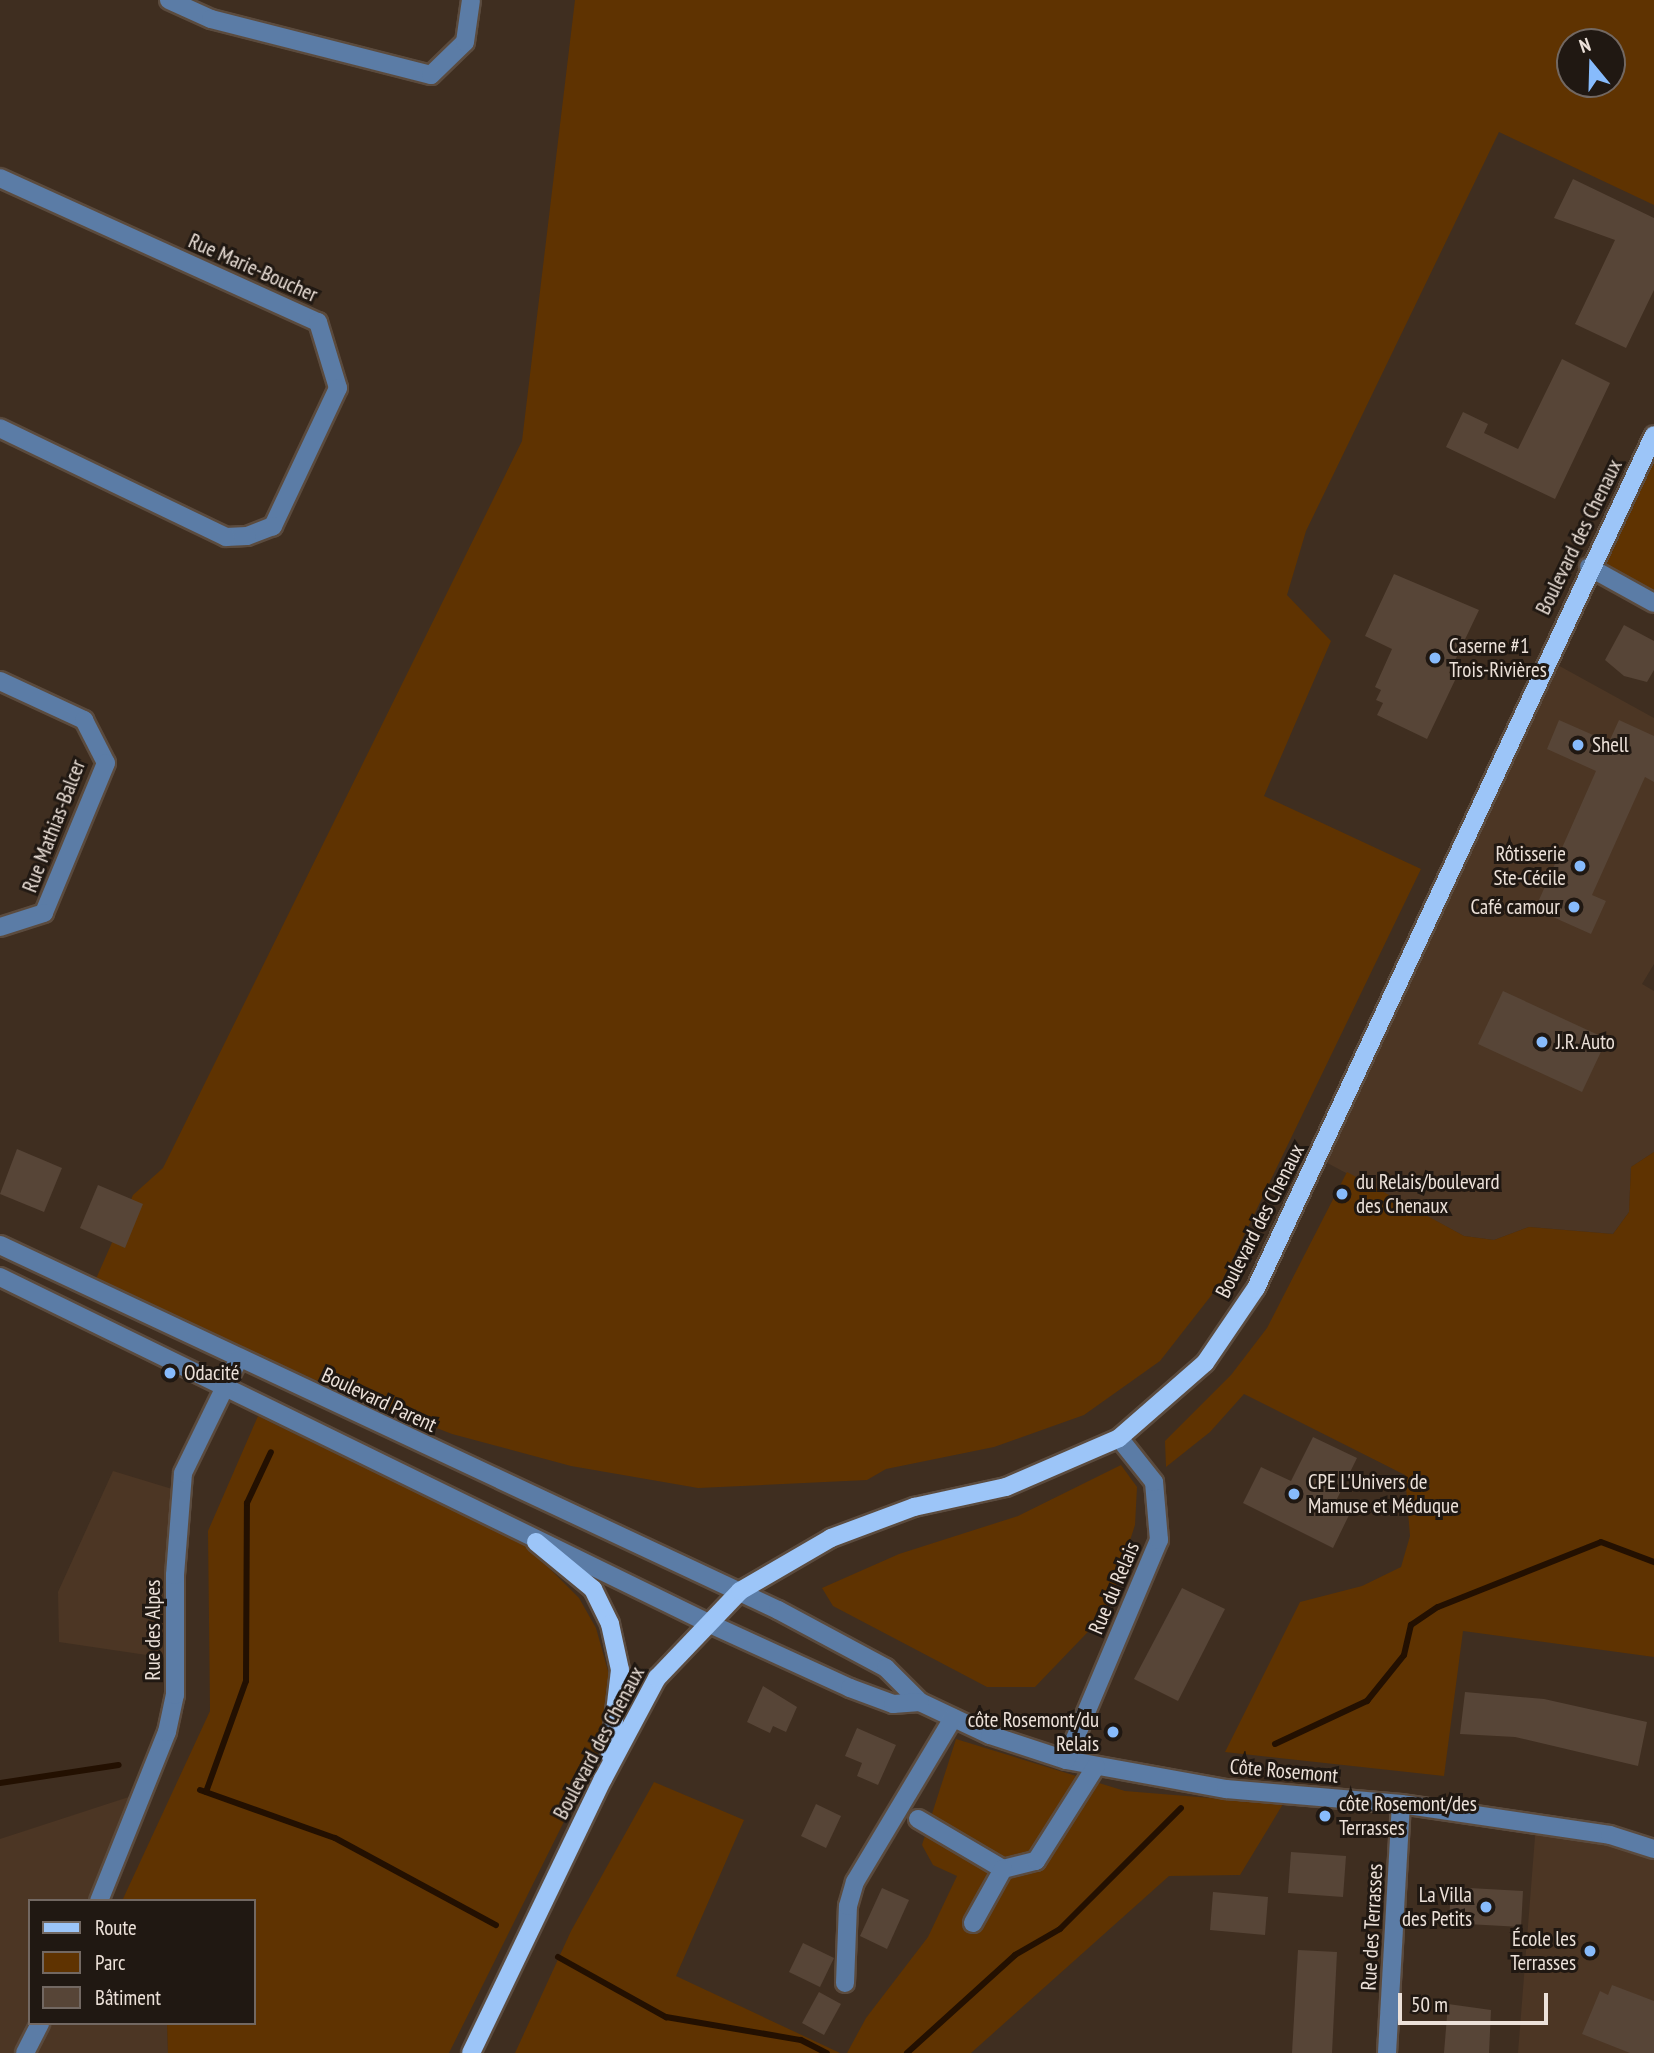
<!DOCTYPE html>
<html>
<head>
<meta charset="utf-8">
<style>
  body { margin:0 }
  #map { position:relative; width:1654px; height:2053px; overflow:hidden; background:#3f2e20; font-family:"PT Sans Narrow",sans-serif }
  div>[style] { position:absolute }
  .built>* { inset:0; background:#4c3624 }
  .green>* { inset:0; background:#5f3301 }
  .stream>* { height:6px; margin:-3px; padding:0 3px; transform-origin:3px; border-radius:3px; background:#231001 }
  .building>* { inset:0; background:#574537 }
  .roads { filter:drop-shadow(2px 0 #5b4b3e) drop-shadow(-2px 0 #5b4b3e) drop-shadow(0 2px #5b4b3e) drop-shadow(0 -2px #5b4b3e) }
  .minor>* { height:18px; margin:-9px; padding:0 9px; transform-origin:9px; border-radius:9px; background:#5b7ca6 }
  .major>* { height:18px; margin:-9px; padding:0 9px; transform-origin:9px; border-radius:9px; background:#9cc5f8 }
  .dots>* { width:19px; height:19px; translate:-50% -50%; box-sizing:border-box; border:4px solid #201812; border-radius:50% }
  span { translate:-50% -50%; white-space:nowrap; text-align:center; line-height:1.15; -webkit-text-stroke:6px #201812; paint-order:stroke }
  .street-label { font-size:21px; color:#ece1d9 }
  .poi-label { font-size:21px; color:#ece1d9 }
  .left { translate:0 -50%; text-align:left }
  .right { translate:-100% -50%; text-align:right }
  .legend { position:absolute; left:28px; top:1899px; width:228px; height:126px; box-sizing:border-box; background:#201812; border:2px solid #726862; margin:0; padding:9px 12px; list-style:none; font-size:21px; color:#ece1d9 }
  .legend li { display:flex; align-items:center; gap:14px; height:35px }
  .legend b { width:35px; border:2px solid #726862 }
  .north { position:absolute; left:1556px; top:28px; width:70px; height:70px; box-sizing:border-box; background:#201812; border:2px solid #726862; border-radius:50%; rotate:341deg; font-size:19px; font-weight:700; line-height:28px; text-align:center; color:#ece1d9 }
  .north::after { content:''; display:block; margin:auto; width:24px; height:32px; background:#87bbfc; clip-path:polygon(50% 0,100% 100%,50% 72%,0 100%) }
  .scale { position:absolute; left:1398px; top:1993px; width:150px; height:32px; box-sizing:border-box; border:4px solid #ece1d9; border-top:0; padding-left:9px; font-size:21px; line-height:24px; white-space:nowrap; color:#ece1d9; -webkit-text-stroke:5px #201812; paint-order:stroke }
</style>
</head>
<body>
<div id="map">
  <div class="built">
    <div style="clip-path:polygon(1545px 658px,1654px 718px,1654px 964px,1642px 984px,1654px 991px,1654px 1152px,1631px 1167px,1629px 1212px,1613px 1234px,1529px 1227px,1494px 1240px,1464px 1236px,1318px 1158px)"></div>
    <div style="clip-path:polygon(113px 1471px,182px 1492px,167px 1658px,59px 1642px,58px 1592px)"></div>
    <div style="clip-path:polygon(138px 1794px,99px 1901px,30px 1901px,30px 2023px,167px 2023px,168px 2053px,0 2053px,0 1839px)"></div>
    <div style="clip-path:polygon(1536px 1824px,1654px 1849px,1654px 2053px,1518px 2053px)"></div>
  </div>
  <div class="green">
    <div style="clip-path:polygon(evenodd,575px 0,1654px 0,1654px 205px,1499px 132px,1306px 531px,1287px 595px,1331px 641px,1264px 796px,1421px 869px,1221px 1283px,1160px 1361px,1084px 1415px,994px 1447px,886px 1469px,867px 1480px,698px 1488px,571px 1466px,452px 1434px,331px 1387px,95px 1281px,133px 1195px,163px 1168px,522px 441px,575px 0,1570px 42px,1612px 42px,1612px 84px,1570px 84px,1570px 42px)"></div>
    <div style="clip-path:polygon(1654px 435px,1654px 603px,1589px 567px)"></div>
    <div style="clip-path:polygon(1654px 1152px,1654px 1657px,1463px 1631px,1444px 1776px,1225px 1752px,1300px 1602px,1362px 1586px,1401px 1567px,1410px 1536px,1405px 1475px,1244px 1394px,1210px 1432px,1166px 1467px,1165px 1441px,1231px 1375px,1267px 1328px,1347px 1172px,1464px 1236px,1494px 1240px,1529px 1227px,1613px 1234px,1629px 1212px,1631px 1167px)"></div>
    <div style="clip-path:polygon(258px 1416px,526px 1545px,579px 1598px,596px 1628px,610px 1678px,603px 1743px,449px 2053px,168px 2053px,167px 2023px,254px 2023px,254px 1901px,122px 1901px,210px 1711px,208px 1531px)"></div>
    <div style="clip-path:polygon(1121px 1465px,1137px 1487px,1135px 1525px,1107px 1612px,1035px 1687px,987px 1687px,833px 1606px,822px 1588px,899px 1554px,1018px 1516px)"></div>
    <div style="clip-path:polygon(956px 1739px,1125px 1791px,1283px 1804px,1240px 1875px,1169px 1876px,971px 2053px,847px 2053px,866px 2018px,928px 1937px,957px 1876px,933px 1865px,922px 1845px)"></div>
    <div style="clip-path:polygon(654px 1782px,744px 1820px,676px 1976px,840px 2053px,515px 2053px,571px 1931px)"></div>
  </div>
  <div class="stream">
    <div style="left:1275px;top:1744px;width:102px;rotate:-25.1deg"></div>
    <div style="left:1367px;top:1701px;width:59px;rotate:-51.2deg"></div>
    <div style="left:1404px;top:1655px;width:31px;rotate:-77deg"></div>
    <div style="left:1411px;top:1625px;width:32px;rotate:-34deg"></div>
    <div style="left:1438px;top:1607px;width:175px;rotate:-21.7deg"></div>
    <div style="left:1601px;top:1542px;width:57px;rotate:20.7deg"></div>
    <div style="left:0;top:1783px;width:120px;rotate:-8.6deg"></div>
    <div style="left:200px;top:1790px;width:143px;rotate:19.6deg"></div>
    <div style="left:335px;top:1838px;width:183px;rotate:28.4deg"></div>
    <div style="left:206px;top:1792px;width:118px;rotate:-70.2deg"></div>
    <div style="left:246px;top:1681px;width:178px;rotate:-89.7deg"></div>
    <div style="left:247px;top:1503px;width:56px;rotate:-64.8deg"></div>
    <div style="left:558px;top:1957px;width:124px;rotate:29.1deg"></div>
    <div style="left:666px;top:2017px;width:137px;rotate:9.7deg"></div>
    <div style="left:801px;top:2040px;width:29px;rotate:27deg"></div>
    <div style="left:907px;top:2053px;width:146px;rotate:-42.2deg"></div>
    <div style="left:1015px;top:1955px;width:52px;rotate:-30deg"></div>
    <div style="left:1060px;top:1929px;width:171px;rotate:-45deg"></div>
  </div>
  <div class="building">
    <div style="clip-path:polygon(1573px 179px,1654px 218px,1654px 290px,1626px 348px,1575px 324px,1615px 240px,1554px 218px)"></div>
    <div style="clip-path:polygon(1562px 359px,1610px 383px,1555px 499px,1446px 447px,1463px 412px,1488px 424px,1484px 433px,1518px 449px)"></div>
    <div style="clip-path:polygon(1394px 574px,1479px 610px,1449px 673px,1457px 676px,1427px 739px,1377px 715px,1383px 703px,1376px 700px,1381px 690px,1375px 687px,1392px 649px,1365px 636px)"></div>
    <div style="clip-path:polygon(1624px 625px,1654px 641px,1654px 670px,1647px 682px,1624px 676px,1605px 660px)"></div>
    <div style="clip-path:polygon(1559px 720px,1609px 742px,1619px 720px,1654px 736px,1654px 782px,1645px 777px,1592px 895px,1606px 901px,1591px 934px,1535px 909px,1596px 771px,1547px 749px)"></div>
    <div style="clip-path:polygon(1503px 991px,1607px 1039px,1582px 1092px,1478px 1044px)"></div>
    <div style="clip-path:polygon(17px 1149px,62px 1168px,44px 1212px,0 1194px)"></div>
    <div style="clip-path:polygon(98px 1185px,143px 1204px,125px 1248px,80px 1228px)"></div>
    <div style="clip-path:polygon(1313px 1437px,1357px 1458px,1335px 1503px,1351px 1511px,1333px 1548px,1243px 1503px,1261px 1467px,1291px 1481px)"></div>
    <div style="clip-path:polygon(1182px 1588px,1225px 1609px,1178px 1701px,1134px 1679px)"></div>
    <div style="clip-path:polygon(763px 1686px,797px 1707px,786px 1732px,773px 1726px,770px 1733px,747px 1722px)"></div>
    <div style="clip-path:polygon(1465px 1692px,1544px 1699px,1647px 1722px,1638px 1766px,1515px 1737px,1460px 1734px)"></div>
    <div style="clip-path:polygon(857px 1728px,896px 1745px,878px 1785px,857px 1776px,862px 1763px,845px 1756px)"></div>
    <div style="clip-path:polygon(816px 1804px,841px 1816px,826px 1848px,801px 1836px)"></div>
    <div style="clip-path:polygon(1291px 1852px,1346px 1856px,1343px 1897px,1288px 1893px)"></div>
    <div style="clip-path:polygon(1451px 1887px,1523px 1891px,1521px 1927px,1449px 1923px)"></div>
    <div style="clip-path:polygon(882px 1888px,909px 1900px,887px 1949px,860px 1936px)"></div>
    <div style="clip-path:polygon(1213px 1892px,1268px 1897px,1265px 1935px,1210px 1930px)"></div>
    <div style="clip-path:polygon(803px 1943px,834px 1958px,820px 1987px,789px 1972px)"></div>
    <div style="clip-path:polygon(1298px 1950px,1337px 1952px,1332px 2053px,1292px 2053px)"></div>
    <div style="clip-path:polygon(1612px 1985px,1654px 2001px,1654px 2053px,1630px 2053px,1582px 2034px,1600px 1991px,1608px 1995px)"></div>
    <div style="clip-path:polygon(819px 1992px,841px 2004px,824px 2035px,802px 2023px)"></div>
    <div style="clip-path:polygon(1448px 2004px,1491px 2010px,1489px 2053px,1444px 2053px)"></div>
  </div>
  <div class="roads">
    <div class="minor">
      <div style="left:169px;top:0;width:46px;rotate:24.3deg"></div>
      <div style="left:211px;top:19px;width:227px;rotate:14.3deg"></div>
      <div style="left:431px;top:75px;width:47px;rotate:-44.1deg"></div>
      <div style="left:465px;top:42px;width:42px;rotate:-81.9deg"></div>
      <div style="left:0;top:178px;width:349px;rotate:24.4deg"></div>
      <div style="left:318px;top:322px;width:69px;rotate:73.1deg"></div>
      <div style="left:338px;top:388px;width:153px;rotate:115.2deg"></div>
      <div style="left:273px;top:526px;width:28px;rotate:159deg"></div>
      <div style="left:247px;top:536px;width:21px;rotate:177deg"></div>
      <div style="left:226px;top:537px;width:251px;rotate:-154.3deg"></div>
      <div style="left:1589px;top:567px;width:74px;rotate:29deg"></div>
      <div style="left:0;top:681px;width:93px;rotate:24.9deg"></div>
      <div style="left:84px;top:720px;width:48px;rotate:62.9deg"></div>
      <div style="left:106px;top:763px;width:162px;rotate:112.5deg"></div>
      <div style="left:44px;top:913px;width:46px;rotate:162.3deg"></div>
      <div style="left:0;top:1245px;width:859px;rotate:25.13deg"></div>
      <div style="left:778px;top:1610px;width:123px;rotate:28.2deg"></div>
      <div style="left:886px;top:1668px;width:48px;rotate:45deg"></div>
      <div style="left:920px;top:1702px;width:77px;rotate:25.2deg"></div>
      <div style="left:990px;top:1735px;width:80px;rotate:18.2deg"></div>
      <div style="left:1066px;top:1760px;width:163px;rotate:10.3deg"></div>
      <div style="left:1226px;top:1789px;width:176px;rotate:4.9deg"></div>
      <div style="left:1401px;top:1804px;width:211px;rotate:8.4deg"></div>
      <div style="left:1610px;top:1835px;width:46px;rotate:17.7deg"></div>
      <div style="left:0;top:1277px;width:788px;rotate:26.04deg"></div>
      <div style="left:708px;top:1623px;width:156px;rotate:24.6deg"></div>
      <div style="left:850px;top:1688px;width:46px;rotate:20.4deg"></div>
      <div style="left:893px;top:1704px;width:27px;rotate:-4deg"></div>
      <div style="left:1066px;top:1760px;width:239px;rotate:-67.1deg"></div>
      <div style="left:1159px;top:1540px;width:58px;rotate:-94.9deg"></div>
      <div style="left:1154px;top:1482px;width:56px;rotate:-128.5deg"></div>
      <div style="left:918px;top:1819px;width:99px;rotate:30.5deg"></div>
      <div style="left:1003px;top:1869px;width:34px;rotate:-14deg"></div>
      <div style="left:1036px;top:1861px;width:112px;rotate:-57.7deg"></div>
      <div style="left:99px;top:1901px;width:182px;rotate:-68.1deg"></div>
      <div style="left:167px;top:1732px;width:38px;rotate:-78deg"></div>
      <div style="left:175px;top:1695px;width:120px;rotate:-90deg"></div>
      <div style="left:175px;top:1575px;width:102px;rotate:-85.5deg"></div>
      <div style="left:183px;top:1473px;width:128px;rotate:-64deg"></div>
      <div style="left:973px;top:1923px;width:62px;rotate:-60.9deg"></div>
      <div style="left:845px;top:1983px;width:77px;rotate:-87.8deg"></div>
      <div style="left:848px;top:1906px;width:25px;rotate:-74deg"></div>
      <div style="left:855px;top:1882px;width:191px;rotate:-59.1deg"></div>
      <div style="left:25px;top:2053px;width:34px;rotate:-63deg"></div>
      <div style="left:1387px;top:2053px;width:249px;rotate:-86.8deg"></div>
    </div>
    <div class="major">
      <div style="left:536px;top:1542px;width:74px;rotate:39.5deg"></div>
      <div style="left:593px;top:1589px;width:39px;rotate:64deg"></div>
      <div style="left:610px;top:1624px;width:47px;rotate:77.7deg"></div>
      <div style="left:620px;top:1670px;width:85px;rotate:96.8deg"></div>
      <div style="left:471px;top:2053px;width:304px;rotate:-64.3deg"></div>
      <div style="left:603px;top:1779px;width:115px;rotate:-61.9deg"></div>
      <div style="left:657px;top:1678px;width:120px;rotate:-46.3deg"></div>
      <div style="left:740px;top:1591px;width:105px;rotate:-30.2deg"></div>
      <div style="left:831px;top:1538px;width:89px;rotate:-20.5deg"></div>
      <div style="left:914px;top:1507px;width:94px;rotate:-12.3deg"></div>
      <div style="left:1006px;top:1487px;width:123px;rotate:-23.4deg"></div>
      <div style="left:1119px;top:1438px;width:114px;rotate:-41.1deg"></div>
      <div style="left:1205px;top:1363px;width:91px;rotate:-55.8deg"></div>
      <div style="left:1256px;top:1288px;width:941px;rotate:-64.99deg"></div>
    </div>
  </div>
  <div class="dots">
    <div style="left:1435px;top:658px;background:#87bbfc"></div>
    <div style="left:1578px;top:745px;background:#87bbfc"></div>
    <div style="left:1580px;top:866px;background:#87bbfc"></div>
    <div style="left:1574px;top:907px;background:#87bbfc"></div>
    <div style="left:1542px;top:1042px;background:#87bbfc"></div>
    <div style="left:1342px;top:1194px;background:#87bbfc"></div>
    <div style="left:170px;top:1373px;background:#87bbfc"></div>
    <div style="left:1294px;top:1494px;background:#87bbfc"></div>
    <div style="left:1113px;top:1732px;background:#87bbfc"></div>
    <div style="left:1325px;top:1816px;background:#87bbfc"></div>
    <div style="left:1486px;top:1907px;background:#87bbfc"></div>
    <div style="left:1590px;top:1951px;background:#87bbfc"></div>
  </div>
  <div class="street-label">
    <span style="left:253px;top:268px;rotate:24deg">Rue Marie-Boucher</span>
    <span style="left:1579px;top:537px;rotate:-64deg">Boulevard des Chenaux</span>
    <span style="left:54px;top:826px;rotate:-69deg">Rue Mathias-Balcer</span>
    <span style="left:1260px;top:1221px;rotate:-63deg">Boulevard des Chenaux</span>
    <span style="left:379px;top:1400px;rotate:25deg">Boulevard Parent</span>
    <span style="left:1114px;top:1588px;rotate:-67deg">Rue du Relais</span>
    <span style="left:153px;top:1630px;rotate:-90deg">Rue des Alpes</span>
    <span style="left:599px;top:1743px;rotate:-62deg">Boulevard des Chenaux</span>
    <span style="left:1284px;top:1771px;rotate:5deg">Côte Rosemont</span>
    <span style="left:1372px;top:1927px;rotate:-87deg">Rue des Terrasses</span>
  </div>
  <div class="poi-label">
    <span class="left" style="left:1449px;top:658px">Caserne #1<br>Trois-Rivières</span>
    <span class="left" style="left:1592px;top:745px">Shell</span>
    <span class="right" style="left:1566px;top:866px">Rôtisserie<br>Ste-Cécile</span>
    <span class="right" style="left:1560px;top:907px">Café camour</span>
    <span class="left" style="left:1556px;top:1042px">J.R. Auto</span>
    <span class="left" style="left:1356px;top:1194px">du Relais/boulevard<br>des Chenaux</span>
    <span class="left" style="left:184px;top:1373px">Odacité</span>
    <span class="left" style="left:1308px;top:1494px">CPE L'Univers de<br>Mamuse et Méduque</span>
    <span class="right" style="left:1099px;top:1732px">côte Rosemont/du<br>Relais</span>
    <span class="left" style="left:1339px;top:1816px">côte Rosemont/des<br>Terrasses</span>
    <span class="right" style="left:1472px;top:1907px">La Villa<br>des Petits</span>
    <span class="right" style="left:1576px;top:1951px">École les<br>Terrasses</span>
  </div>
  <ul class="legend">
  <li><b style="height:9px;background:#9cc5f8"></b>Route</li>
  <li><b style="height:19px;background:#5f3301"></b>Parc</li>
  <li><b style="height:19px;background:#574537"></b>Bâtiment</li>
  </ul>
  <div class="north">N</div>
  <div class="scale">50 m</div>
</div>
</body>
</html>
